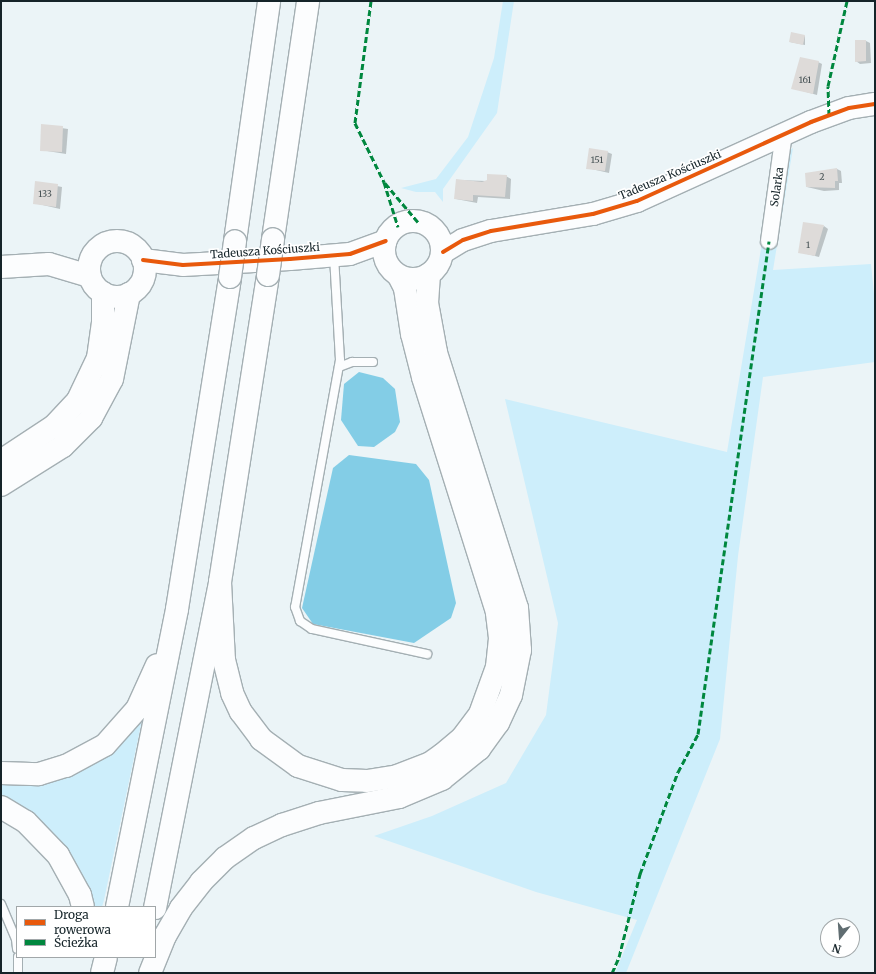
<!DOCTYPE html>
<html>
<head>
<meta charset="utf-8">
<style>
  body { margin:0 }
  #map { position:relative; width:876px; height:974px; overflow:hidden; background:#ebf4f7; font-family:Merriweather,serif }
  div>[style] { position:absolute }
  .green>* { inset:0; background:#cdeefb }
  .water>* { inset:0; background:#83cde6 }
  .shadow>* { inset:0; background:#0003 }
  .building>* { inset:0; background:#dedbd9 }
  .roads { filter:drop-shadow(1px 0 #a4afb3) drop-shadow(-1px 0 #a4afb3) drop-shadow(0 1px #a4afb3) drop-shadow(0 -1px #a4afb3) }
  .lane>* { height:8px; margin:-4px; padding:0 4px; transform-origin:4px; border-radius:4px; background:#fcfdfe }
  .street>* { height:16px; margin:-8px; padding:0 8px; transform-origin:8px; border-radius:8px; background:#fcfdfe }
  .secondary>* { height:22px; margin:-11px; padding:0 11px; transform-origin:11px; border-radius:11px; background:#fcfdfe }
  .secondary>.ring { margin:-11px; padding:0; box-sizing:content-box; background:none; border:22px solid #fcfdfe; border-radius:50% }
  .highway>* { height:22px; margin:-11px; padding:0 11px; transform-origin:11px; border-radius:11px; background:#fcfdfe }
  .bridges { filter:drop-shadow(1px 0 #a4afb3) drop-shadow(-1px 0 #a4afb3) drop-shadow(0 1px #a4afb3) drop-shadow(0 -1px #a4afb3) }
  .highway-bridge>* { height:22px; margin:-11px; padding:0 11px; transform-origin:11px; border-radius:11px; background:#fcfdfe }
  .quiet>* { height:3px; margin-top:-1.5px; transform-origin:0; background:repeating-linear-gradient(90deg,#00873e 0 6px,transparent 0 9px) }
  .cycleway>* { height:4px; margin:-2px; padding:0 2px; transform-origin:2px; border-radius:2px; background:#e8590c }
  span { translate:-50% -50%; white-space:nowrap; text-align:center; line-height:1.15; -webkit-text-stroke:3.5px #fff; paint-order:stroke }
  .number-label { font-size:9px; color:#475255 }
  .number-label span { -webkit-text-stroke-width:0 }
  .street-label { font-size:11px; color:#152429 }
  .frame { position:absolute; inset:0; border:2px solid #152429; pointer-events:none }
  .legend { position:absolute; left:16px; top:906px; width:140px; height:52px; box-sizing:border-box; background:#fff; border:1px solid #a1a7a9; margin:0; padding:5px 7px; list-style:none; font-size:12px; color:#152429 }
  .legend li { display:flex; align-items:center; gap:8px; height:20px }
  .legend b { width:20px; border:1px solid #a1a7a9 }
  .north { position:absolute; left:820px; top:918px; width:40px; height:40px; box-sizing:border-box; background:#fff; border:1px solid #a1a7a9; border-radius:50%; rotate:197deg; font-size:11px; font-weight:700; line-height:16px; text-align:center; color:#152429 }
  .north::after { content:''; display:block; margin:auto; width:14px; height:18px; background:#606d71; clip-path:polygon(50% 0,100% 100%,50% 72%,0 100%) }
</style>
</head>
<body>
<div id="map">
  <div class="green">
    <div style="clip-path:polygon(503px 1px,514px 1px,497px 113px,443px 189px,443px 202px,435px 192px,416px 192px,401px 188px,436px 179px,468px 137px,494px 58px)"></div>
    <div style="clip-path:polygon(793px 148px,773px 270px,871px 264px,875px 304px,875px 362px,763px 377px,738px 556px,720px 739px,626px 973px,615px 973px,637px 920px,536px 892px,374px 836px,432px 816px,506px 783px,546px 715px,558px 623px,505px 399px,727px 452px,776px 159px)"></div>
    <div style="clip-path:polygon(142px 720px,104px 900px,102px 907px,93px 907px,82px 875px,71px 857px,44px 826px,1px 797px,1px 782px,102px 759px,123px 742px)"></div>
  </div>
  <div class="water">
    <div style="clip-path:polygon(359px 372px,383px 378px,395px 389px,400px 422px,395px 432px,374px 447px,358px 446px,341px 420px,344px 384px)"></div>
    <div style="clip-path:polygon(349px 455px,416px 464px,429px 480px,456px 603px,451px 618px,414px 643px,313px 624px,302px 608px,333px 468px)"></div>
  </div>
  <div class="shadow">
    <div style="clip-path:polygon(805px 36px,805px 45px,790px 42px)"></div>
    <div style="clip-path:polygon(866px 41px,870px 43px,871px 63px,860px 64px,856px 61px)"></div>
    <div style="clip-path:polygon(818px 62px,822px 64px,817px 95px,792px 88px)"></div>
    <div style="clip-path:polygon(42px 125px,68px 129px,66px 154px,41px 150px)"></div>
    <div style="clip-path:polygon(607px 152px,612px 154px,609px 173px,587px 168px)"></div>
    <div style="clip-path:polygon(837px 169px,841px 171px,842px 183px,839px 183px,839px 190px,824px 191px,807px 187px)"></div>
    <div style="clip-path:polygon(506px 176px,511px 179px,510px 199px,478px 197px,477px 203px,456px 199px,457px 180px,487px 181px)"></div>
    <div style="clip-path:polygon(36px 182px,62px 187px,60px 209px,34px 203px)"></div>
    <div style="clip-path:polygon(824px 226px,828px 229px,819px 257px,799px 252px)"></div>
  </div>
  <div class="building">
    <div style="clip-path:polygon(791px 32px,805px 35px,803px 45px,789px 42px)"></div>
    <div style="clip-path:polygon(855px 40px,866px 40px,866px 61px,855px 62px)"></div>
    <div style="clip-path:polygon(800px 57px,819px 61px,813px 94px,791px 89px)"></div>
    <div style="clip-path:polygon(41px 124px,63px 126px,62px 152px,40px 151px)"></div>
    <div style="clip-path:polygon(589px 148px,608px 151px,605px 171px,586px 169px)"></div>
    <div style="clip-path:polygon(837px 168px,838px 181px,835px 181px,835px 188px,806px 187px,805px 173px)"></div>
    <div style="clip-path:polygon(487px 174px,507px 175px,505px 197px,473px 195px,473px 201px,454px 199px,456px 179px,482px 182px,487px 180px)"></div>
    <div style="clip-path:polygon(35px 181px,58px 184px,56px 207px,33px 204px)"></div>
    <div style="clip-path:polygon(803px 222px,824px 225px,815px 256px,798px 253px)"></div>
  </div>
  <div class="roads">
    <div class="lane">
      <div style="left:334px;top:256px;width:104px;rotate:86.7deg"></div>
      <div style="left:340px;top:360px;width:251px;rotate:100.3deg"></div>
      <div style="left:295px;top:607px;width:15px;rotate:70deg"></div>
      <div style="left:300px;top:621px;width:14px;rotate:34deg"></div>
      <div style="left:312px;top:629px;width:118px;rotate:12.3deg"></div>
      <div style="left:339px;top:367px;width:14px;rotate:-21deg"></div>
      <div style="left:352px;top:362px;width:21px"></div>
      <div style="left:1px;top:904px;width:38px;rotate:67deg"></div>
      <div style="left:16px;top:939px;width:10px;rotate:84deg"></div>
      <div style="left:18px;top:957px;width:16px;rotate:90deg"></div>
    </div>
    <div class="street">
      <div style="left:769px;top:241px;width:109px;rotate:-82.1deg"></div>
    </div>
    <div class="secondary">
      <div class="ring" style="left:384px;top:221px;width:36px;height:36px"></div>
      <div class="ring" style="left:89px;top:241px;width:34px;height:34px"></div>
      <div style="left:443px;top:252px;width:23px;rotate:-31deg"></div>
      <div style="left:463px;top:240px;width:29px;rotate:-18deg"></div>
      <div style="left:491px;top:231px;width:103px;rotate:-9.5deg"></div>
      <div style="left:593px;top:214px;width:46px;rotate:-16.5deg"></div>
      <div style="left:637px;top:201px;width:191px;rotate:-24.4deg"></div>
      <div style="left:811px;top:122px;width:40px;rotate:-20.2deg"></div>
      <div style="left:849px;top:108px;width:26px;rotate:-9deg"></div>
      <div style="left:143px;top:260px;width:40px;rotate:7.1deg"></div>
      <div style="left:183px;top:265px;width:107px;rotate:-3.2deg"></div>
      <div style="left:290px;top:259px;width:60px;rotate:-4.8deg"></div>
      <div style="left:350px;top:254px;width:38px;rotate:-20deg"></div>
      <div style="left:1px;top:267px;width:48px;rotate:-3.6deg"></div>
      <div style="left:49px;top:264px;width:42px;rotate:16.7deg"></div>
    </div>
    <div class="highway">
      <div style="left:273px;top:239px;width:241px;rotate:-81.6deg"></div>
      <div style="left:235px;top:241px;width:242px;rotate:-81.9deg"></div>
      <div style="left:1px;top:461px;width:64px;rotate:-33.4deg"></div>
      <div style="left:54px;top:426px;width:35px;rotate:-47deg"></div>
      <div style="left:78px;top:400px;width:47px;rotate:-64.5deg"></div>
      <div style="left:98px;top:358px;width:35px;rotate:-82deg"></div>
      <div style="left:103px;top:323px;width:30px;rotate:-90deg"></div>
      <div style="left:1px;top:485px;width:73px;rotate:-32.2deg"></div>
      <div style="left:63px;top:446px;width:40px;rotate:-45deg"></div>
      <div style="left:91px;top:418px;width:44px;rotate:-61.7deg"></div>
      <div style="left:112px;top:379px;width:87px;rotate:-78.7deg"></div>
      <div style="left:220px;top:582px;width:78px;rotate:87.1deg"></div>
      <div style="left:224px;top:660px;width:34px;rotate:76deg"></div>
      <div style="left:232px;top:693px;width:21px;rotate:65deg"></div>
      <div style="left:241px;top:712px;width:34px;rotate:53deg"></div>
      <div style="left:261px;top:739px;width:46px;rotate:36.1deg"></div>
      <div style="left:298px;top:766px;width:46px;rotate:17.7deg"></div>
      <div style="left:342px;top:780px;width:25px;rotate:2deg"></div>
      <div style="left:367px;top:781px;width:30px;rotate:-9deg"></div>
      <div style="left:397px;top:776px;width:34px;rotate:-21deg"></div>
      <div style="left:429px;top:764px;width:16px;rotate:-35deg"></div>
      <div style="left:442px;top:755px;width:26px;rotate:-40deg"></div>
      <div style="left:462px;top:738px;width:30px;rotate:-53deg"></div>
      <div style="left:480px;top:714px;width:50px;rotate:-70.1deg"></div>
      <div style="left:497px;top:667px;width:29px;rotate:-84deg"></div>
      <div style="left:500px;top:638px;width:26px;rotate:-97deg"></div>
      <div style="left:497px;top:612px;width:246px;rotate:-107.5deg"></div>
      <div style="left:423px;top:377px;width:44px;rotate:-104.3deg"></div>
      <div style="left:412px;top:334px;width:47px;rotate:-98.7deg"></div>
      <div style="left:405px;top:288px;width:13px;rotate:-117deg"></div>
      <div style="left:1px;top:773px;width:38px;rotate:2deg"></div>
      <div style="left:39px;top:774px;width:28px;rotate:-17deg"></div>
      <div style="left:66px;top:766px;width:44px;rotate:-28.3deg"></div>
      <div style="left:105px;top:745px;width:48px;rotate:-48.4deg"></div>
      <div style="left:137px;top:709px;width:48px;rotate:-65.6deg"></div>
      <div style="left:1px;top:807px;width:29px;rotate:31deg"></div>
      <div style="left:26px;top:822px;width:46px;rotate:45.9deg"></div>
      <div style="left:58px;top:855px;width:46px;rotate:61.2deg"></div>
      <div style="left:80px;top:895px;width:12px;rotate:76deg"></div>
      <div style="left:117px;top:907px;width:304px;rotate:-78.6deg"></div>
      <div style="left:177px;top:609px;width:336px;rotate:-80.9deg"></div>
      <div style="left:155px;top:908px;width:332px;rotate:-78.7deg"></div>
      <div style="left:220px;top:582px;width:311px;rotate:-81.1deg"></div>
      <div style="left:102px;top:973px;width:16px;rotate:-76deg"></div>
      <div style="left:150px;top:973px;width:40px;rotate:-68deg"></div>
      <div style="left:165px;top:936px;width:32px;rotate:-60deg"></div>
      <div style="left:181px;top:908px;width:33px;rotate:-52deg"></div>
      <div style="left:201px;top:882px;width:34px;rotate:-45deg"></div>
      <div style="left:225px;top:858px;width:35px;rotate:-35deg"></div>
      <div style="left:254px;top:838px;width:31px;rotate:-25deg"></div>
      <div style="left:282px;top:825px;width:39px;rotate:-18deg"></div>
      <div style="left:319px;top:813px;width:82px;rotate:-11.3deg"></div>
      <div style="left:399px;top:797px;width:47px;rotate:-22.7deg"></div>
      <div style="left:442px;top:779px;width:48px;rotate:-39deg"></div>
      <div style="left:479px;top:749px;width:32px;rotate:-54deg"></div>
      <div style="left:498px;top:723px;width:31px;rotate:-65deg"></div>
      <div style="left:511px;top:695px;width:46px;rotate:-78.7deg"></div>
      <div style="left:520px;top:650px;width:42px;rotate:-94.1deg"></div>
      <div style="left:517px;top:608px;width:269px;rotate:-107.6deg"></div>
      <div style="left:436px;top:352px;width:50px;rotate:-100.4deg"></div>
      <div style="left:427px;top:303px;width:29px;rotate:-86deg"></div>
    </div>
  </div>
  <div class="bridges">
    <div class="highway-bridge">
      <div style="left:268px;top:275px;width:36px;rotate:-82deg"></div>
      <div style="left:230px;top:277px;width:36px;rotate:-82deg"></div>
    </div>
  </div>
  <div class="quiet">
    <div style="left:371px;top:1px;width:123px;rotate:97.5deg"></div>
    <div style="left:355px;top:123px;width:66px;rotate:63.8deg"></div>
    <div style="left:384px;top:182px;width:47px;rotate:72.7deg"></div>
    <div style="left:829px;top:115px;width:29px;rotate:-92deg"></div>
    <div style="left:828px;top:86px;width:87px;rotate:-77.4deg"></div>
    <div style="left:385px;top:183px;width:51px;rotate:49.8deg"></div>
    <div style="left:612px;top:973px;width:17px;rotate:-66deg"></div>
    <div style="left:619px;top:957px;width:86px;rotate:-75.8deg"></div>
    <div style="left:640px;top:874px;width:109px;rotate:-69.6deg"></div>
    <div style="left:678px;top:772px;width:43px;rotate:-62.2deg"></div>
    <div style="left:698px;top:734px;width:498px;rotate:-81.8deg"></div>
  </div>
  <div class="cycleway">
    <div style="left:443px;top:252px;width:23px;rotate:-31deg"></div>
    <div style="left:463px;top:240px;width:29px;rotate:-18deg"></div>
    <div style="left:491px;top:231px;width:103px;rotate:-9.5deg"></div>
    <div style="left:593px;top:214px;width:46px;rotate:-16.5deg"></div>
    <div style="left:637px;top:201px;width:191px;rotate:-24.4deg"></div>
    <div style="left:811px;top:122px;width:40px;rotate:-20.2deg"></div>
    <div style="left:849px;top:108px;width:26px;rotate:-9deg"></div>
    <div style="left:143px;top:260px;width:40px;rotate:7.1deg"></div>
    <div style="left:183px;top:265px;width:107px;rotate:-3.2deg"></div>
    <div style="left:290px;top:259px;width:60px;rotate:-4.8deg"></div>
    <div style="left:350px;top:254px;width:38px;rotate:-20deg"></div>
  </div>
  <div class="number-label">
    <span style="left:805px;top:80px">161</span>
    <span style="left:597px;top:160px">151</span>
    <span style="left:822px;top:177px">2</span>
    <span style="left:45px;top:194px">133</span>
    <span style="left:808px;top:245px">1</span>
  </div>
  <div class="street-label">
    <span style="left:670px;top:175px;rotate:-23deg">Tadeusza Kościuszki</span>
    <span style="left:777px;top:187px;rotate:-82deg">Solarka</span>
    <span style="left:265px;top:251px;rotate:-4deg">Tadeusza Kościuszki</span>
  </div>
  <div class="frame"></div>
  <ul class="legend">
  <li><b style="height:5px;background:#e8590c"></b>Droga rowerowa</li>
  <li><b style="height:5px;background:#00873e"></b>Ścieżka</li>
  </ul>
  <div class="north">N</div>
</div>
</body>
</html>
